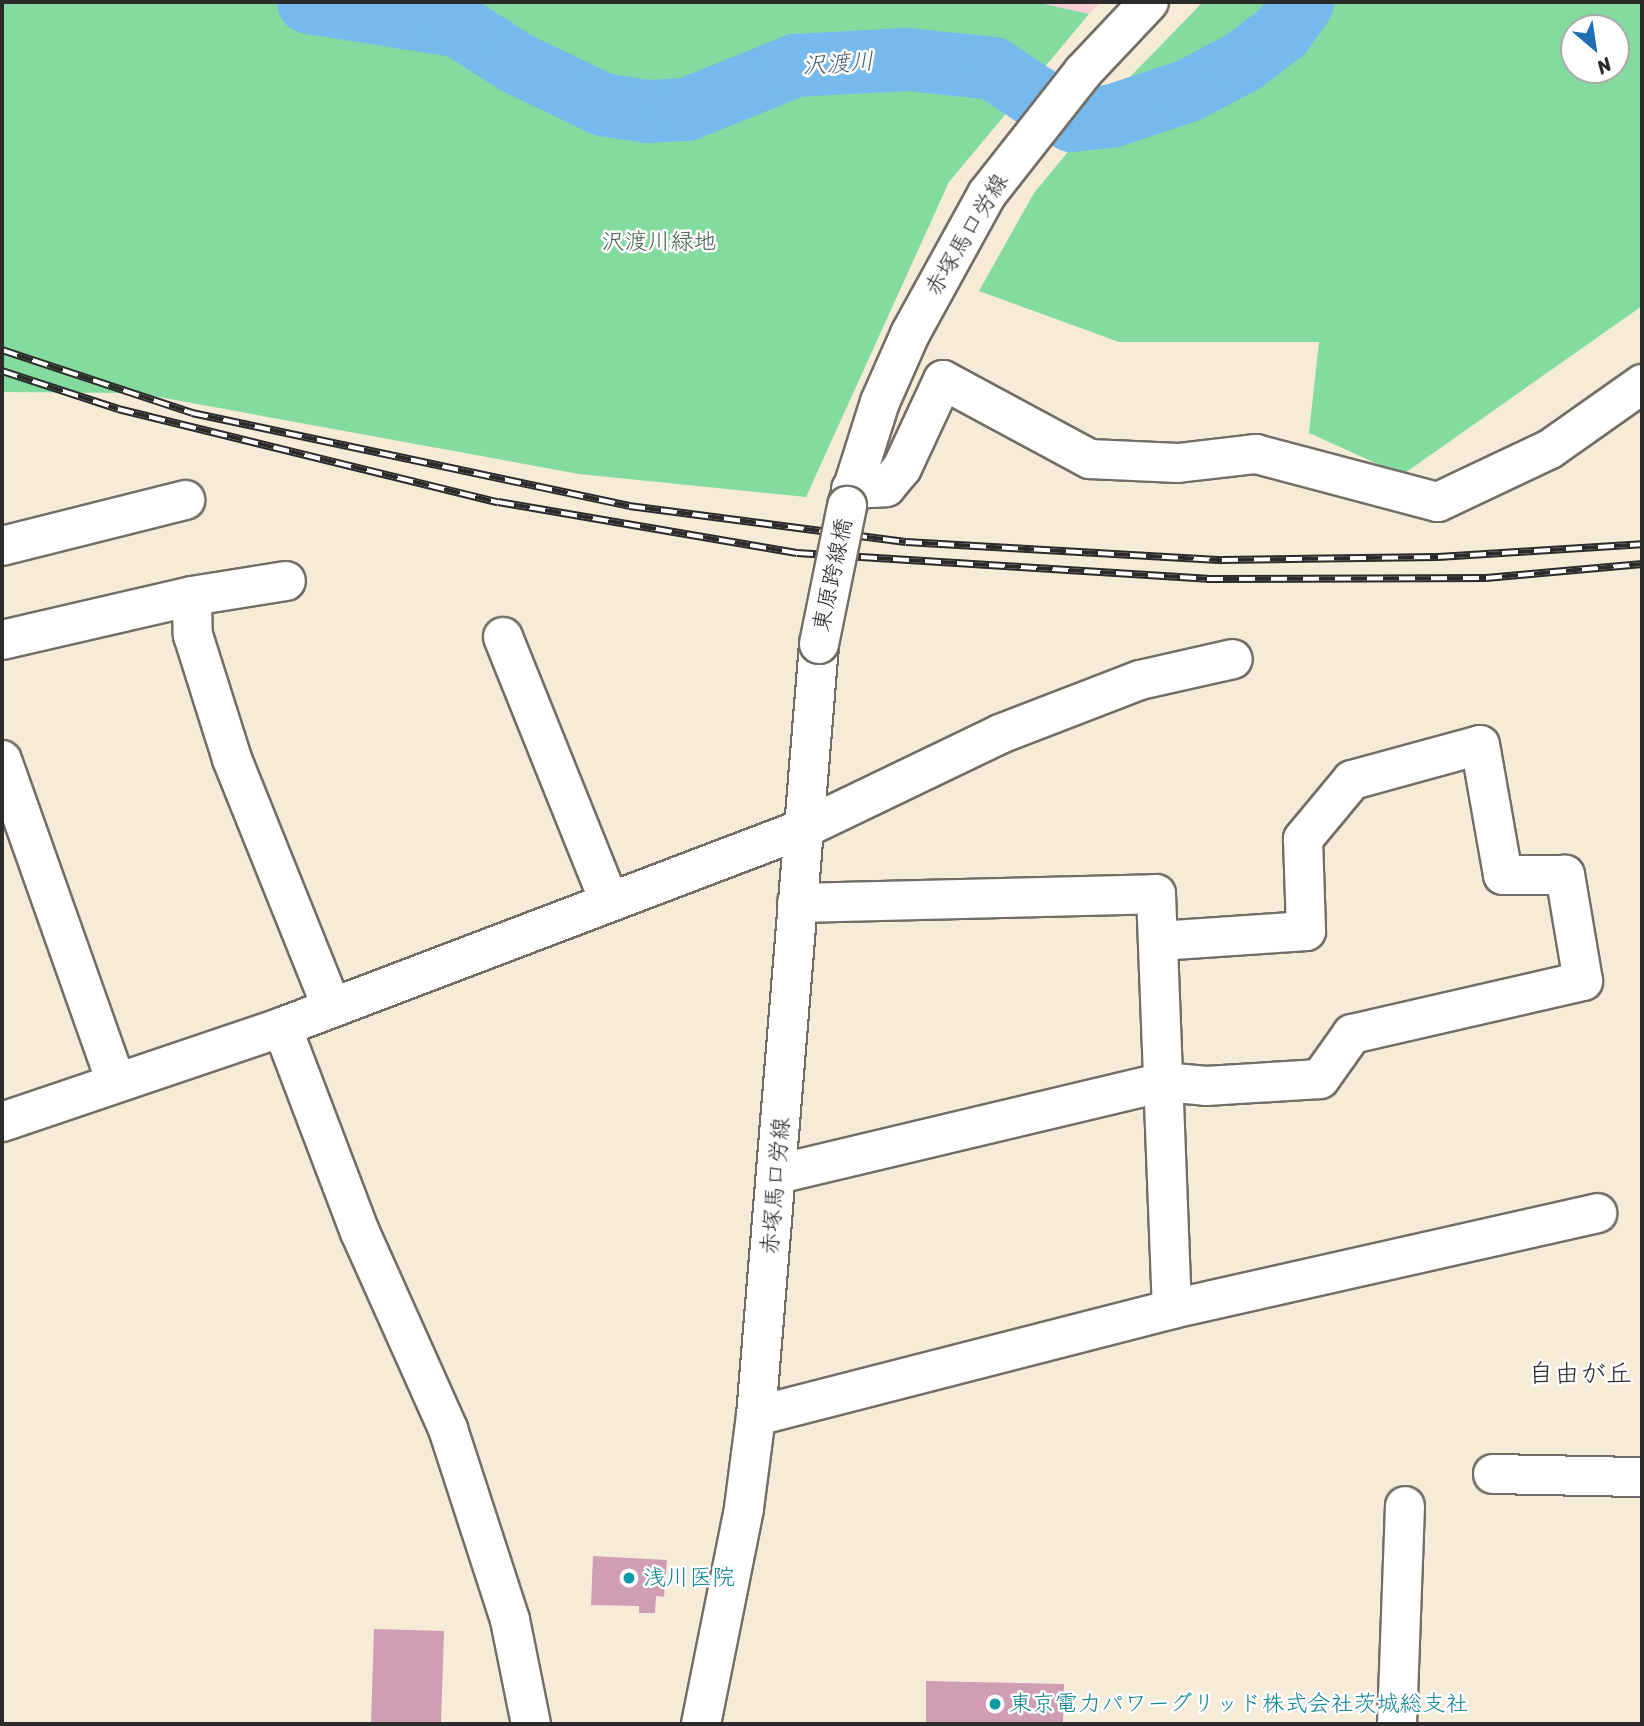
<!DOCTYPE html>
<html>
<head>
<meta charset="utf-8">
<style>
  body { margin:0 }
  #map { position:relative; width:1644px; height:1726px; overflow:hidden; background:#f5ebd7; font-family:Sriracha,"Klee One",sans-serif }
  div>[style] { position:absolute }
  .built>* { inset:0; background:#f7cfd4 }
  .green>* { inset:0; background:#83db9f }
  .river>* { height:63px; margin:-31.5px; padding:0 31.5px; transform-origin:31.5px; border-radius:31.5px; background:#76baed }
  .building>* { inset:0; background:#d09eb4 }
  .roads { filter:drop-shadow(2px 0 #726e67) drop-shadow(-2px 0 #726e67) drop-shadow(0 2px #726e67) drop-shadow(0 -2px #726e67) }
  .minor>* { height:38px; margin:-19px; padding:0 19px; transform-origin:19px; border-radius:19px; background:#fff }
  .major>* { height:38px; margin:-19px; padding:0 19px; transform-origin:19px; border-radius:19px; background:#fff }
  .rail>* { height:8px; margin-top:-4px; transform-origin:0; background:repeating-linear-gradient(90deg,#fff 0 16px,#2b2b2b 0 32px); box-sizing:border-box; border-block:2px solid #2b2b2b }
  .bridges { filter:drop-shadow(2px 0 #726e67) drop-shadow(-2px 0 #726e67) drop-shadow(0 2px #726e67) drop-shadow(0 -2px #726e67) }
  .major-bridge>* { height:38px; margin:-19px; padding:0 19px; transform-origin:19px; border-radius:19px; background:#fff }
  .dots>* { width:19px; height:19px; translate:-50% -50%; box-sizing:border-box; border:4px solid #fff; border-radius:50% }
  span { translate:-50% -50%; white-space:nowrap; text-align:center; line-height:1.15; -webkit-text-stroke:5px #fff; paint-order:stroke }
  .street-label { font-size:23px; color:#2b2b2b }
  .park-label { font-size:23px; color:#45604e }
  .culture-label { font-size:23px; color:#0d838f }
  .left { translate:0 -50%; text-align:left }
  .water-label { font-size:24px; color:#455d6f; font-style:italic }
  .quarter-label { font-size:26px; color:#2b2b2b }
  .frame { position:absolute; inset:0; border:4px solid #2b2b2b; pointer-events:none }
  .north { position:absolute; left:1560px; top:14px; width:70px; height:70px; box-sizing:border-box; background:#fff; border:2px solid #aaa; border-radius:50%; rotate:151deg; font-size:19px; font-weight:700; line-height:28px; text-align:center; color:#2b2b2b }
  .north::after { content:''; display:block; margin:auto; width:24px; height:32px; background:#1f6fb2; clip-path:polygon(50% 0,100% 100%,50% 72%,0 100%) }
</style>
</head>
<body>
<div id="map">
  <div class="built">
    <div style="clip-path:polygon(1036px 2px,1101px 2px,1089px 14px)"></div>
  </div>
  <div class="green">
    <div style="clip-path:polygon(2px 2px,1036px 2px,1089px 14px,949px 182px,806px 497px,579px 474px,137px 393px,2px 392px)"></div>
    <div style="clip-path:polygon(evenodd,1203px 2px,1642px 2px,1642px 306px,1402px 475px,1309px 433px,1319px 342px,1119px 342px,979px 291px,1034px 193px,1127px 80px,1203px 2px,1574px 28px,1616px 28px,1616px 70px,1574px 70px,1574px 28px)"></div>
  </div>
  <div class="river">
    <div style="left:308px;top:2px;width:153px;rotate:9deg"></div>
    <div style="left:459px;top:26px;width:67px;rotate:32.7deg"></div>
    <div style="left:515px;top:62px;width:97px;rotate:25.8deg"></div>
    <div style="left:602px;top:104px;width:46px;rotate:8.8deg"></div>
    <div style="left:647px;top:111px;width:39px;rotate:-3deg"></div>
    <div style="left:686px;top:109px;width:118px;rotate:-22deg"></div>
    <div style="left:795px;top:65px;width:111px;rotate:-3.1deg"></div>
    <div style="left:906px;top:59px;width:87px;rotate:5.9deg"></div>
    <div style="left:993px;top:68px;width:94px;rotate:33.7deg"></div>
    <div style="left:1071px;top:120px;width:39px;rotate:-6deg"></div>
    <div style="left:1110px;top:116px;width:82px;rotate:-18.4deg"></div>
    <div style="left:1188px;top:90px;width:62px;rotate:-27.8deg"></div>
    <div style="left:1243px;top:61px;width:49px;rotate:-37.6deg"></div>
    <div style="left:1282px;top:31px;width:35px;rotate:-55deg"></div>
  </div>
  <div class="building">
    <div style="clip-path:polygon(593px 1556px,667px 1560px,664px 1597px,656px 1596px,655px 1613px,639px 1613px,639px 1606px,591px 1605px)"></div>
    <div style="clip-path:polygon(374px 1629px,444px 1631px,441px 1724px,371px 1724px)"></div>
    <div style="clip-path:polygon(926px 1681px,1064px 1684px,1063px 1724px,926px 1724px)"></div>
  </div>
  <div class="roads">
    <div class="minor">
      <div style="left:851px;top:489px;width:35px;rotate:-3deg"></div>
      <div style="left:886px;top:487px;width:25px;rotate:-50deg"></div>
      <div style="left:902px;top:468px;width:97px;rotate:-65deg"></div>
      <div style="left:943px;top:380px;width:167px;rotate:28.3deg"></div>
      <div style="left:1090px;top:459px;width:88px;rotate:2.6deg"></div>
      <div style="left:1178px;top:463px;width:79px;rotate:-6.6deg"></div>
      <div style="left:1256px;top:454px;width:188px;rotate:14.8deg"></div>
      <div style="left:1438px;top:502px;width:124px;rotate:-25.3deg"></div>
      <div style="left:1550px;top:449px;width:113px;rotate:-35.2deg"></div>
      <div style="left:2px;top:546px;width:189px;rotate:-14.1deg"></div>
      <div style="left:192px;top:596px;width:39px;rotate:89deg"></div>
      <div style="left:193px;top:635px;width:130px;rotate:72.5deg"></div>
      <div style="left:232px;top:759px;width:268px;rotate:68.1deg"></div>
      <div style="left:503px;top:637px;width:284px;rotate:68.1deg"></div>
      <div style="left:2px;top:640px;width:195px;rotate:-13deg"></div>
      <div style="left:192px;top:596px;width:95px;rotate:-9.1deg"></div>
      <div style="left:2px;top:760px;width:342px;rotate:70.5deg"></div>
      <div style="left:797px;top:903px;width:359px;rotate:-1.4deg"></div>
      <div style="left:1156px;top:894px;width:415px;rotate:87.8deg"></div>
      <div style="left:282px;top:1027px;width:219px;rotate:69.2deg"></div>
      <div style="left:360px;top:1232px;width:216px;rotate:65.9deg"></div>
      <div style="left:448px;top:1429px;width:201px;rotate:72deg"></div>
      <div style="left:510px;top:1620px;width:106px;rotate:78.6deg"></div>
      <div style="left:2px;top:1122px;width:296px;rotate:-18.7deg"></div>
      <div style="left:282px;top:1027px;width:560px;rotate:-20.83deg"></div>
      <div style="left:805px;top:828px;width:216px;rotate:-25.7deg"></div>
      <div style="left:1000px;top:734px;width:150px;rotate:-21.1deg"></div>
      <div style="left:1140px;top:680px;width:95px;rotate:-12.7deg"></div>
      <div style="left:778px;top:1174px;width:397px;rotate:-13.4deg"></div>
      <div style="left:1164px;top:1082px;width:42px;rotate:5.4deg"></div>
      <div style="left:1206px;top:1086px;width:114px;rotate:-3.5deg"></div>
      <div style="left:1320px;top:1079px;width:55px;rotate:-54.6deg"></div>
      <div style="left:1352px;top:1034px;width:237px;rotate:-12.9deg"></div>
      <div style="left:1583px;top:981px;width:108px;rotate:-99.6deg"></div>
      <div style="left:1565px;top:875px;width:62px;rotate:180deg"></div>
      <div style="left:1503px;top:875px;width:132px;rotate:-100deg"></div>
      <div style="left:1480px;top:745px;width:133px;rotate:164.7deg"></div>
      <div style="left:1352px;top:780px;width:77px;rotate:129.7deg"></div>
      <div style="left:1303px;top:839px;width:92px;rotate:88.1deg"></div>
      <div style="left:1306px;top:931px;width:147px;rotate:176.1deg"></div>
      <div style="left:756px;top:1416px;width:430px;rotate:-14.4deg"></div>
      <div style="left:1172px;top:1309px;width:436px;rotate:-12.7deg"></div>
      <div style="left:1493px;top:1474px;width:149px;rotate:1.2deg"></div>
      <div style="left:1397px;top:1724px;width:218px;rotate:-87.9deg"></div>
    </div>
    <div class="major">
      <div style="left:847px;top:506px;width:109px;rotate:-72.4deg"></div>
      <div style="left:880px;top:402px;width:74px;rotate:-66.2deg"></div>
      <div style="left:910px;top:334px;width:160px;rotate:-61.2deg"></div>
      <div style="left:987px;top:194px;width:155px;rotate:-51.8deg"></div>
      <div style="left:1083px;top:72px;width:96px;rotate:-46.7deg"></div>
      <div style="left:701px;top:1724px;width:220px;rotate:-78.7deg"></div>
      <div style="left:744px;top:1508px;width:93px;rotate:-82.6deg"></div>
      <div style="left:756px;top:1416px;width:775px;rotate:-85.33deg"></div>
    </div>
  </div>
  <div class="rail">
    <div style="left:2px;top:350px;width:200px;rotate:18.3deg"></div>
    <div style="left:192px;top:413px;width:447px;rotate:12deg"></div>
    <div style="left:629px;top:506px;width:279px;rotate:7.4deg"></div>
    <div style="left:906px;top:542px;width:317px;rotate:3.3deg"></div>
    <div style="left:1222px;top:560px;width:216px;rotate:-0.8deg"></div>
    <div style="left:1438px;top:557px;width:204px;rotate:-3.6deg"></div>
    <div style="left:2px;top:371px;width:122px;rotate:18.1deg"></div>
    <div style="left:118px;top:409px;width:391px;rotate:13.8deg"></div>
    <div style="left:498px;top:502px;width:303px;rotate:9.7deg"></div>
    <div style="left:797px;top:553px;width:411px;rotate:3.6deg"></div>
    <div style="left:1207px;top:579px;width:279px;rotate:-0.2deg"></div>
    <div style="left:1486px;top:578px;width:157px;rotate:-5.1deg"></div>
  </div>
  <div class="bridges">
    <div class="major-bridge">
      <div style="left:819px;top:644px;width:141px;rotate:-78.5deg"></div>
    </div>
  </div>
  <div class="dots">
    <div style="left:629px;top:1578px;background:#0f9aa8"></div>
    <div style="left:995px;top:1704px;background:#0f9aa8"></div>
  </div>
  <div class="street-label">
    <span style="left:967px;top:235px;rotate:-59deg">赤塚馬口労線</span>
    <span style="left:833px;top:575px;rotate:-78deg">東原跨線橋</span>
    <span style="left:776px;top:1186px;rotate:-85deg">赤塚馬口労線</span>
  </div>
  <div class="park-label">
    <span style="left:659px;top:242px">沢渡川緑地</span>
  </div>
  <div class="culture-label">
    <span class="left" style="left:643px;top:1578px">浅川医院</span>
    <span class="left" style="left:1009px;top:1704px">東京電力パワーグリッド株式会社茨城総支社</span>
  </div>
  <div class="water-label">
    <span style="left:838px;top:64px;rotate:-4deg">沢渡川</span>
  </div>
  <div class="quarter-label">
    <span style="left:1580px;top:1374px">自由が丘</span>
  </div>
  <div class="frame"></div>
  <div class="north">N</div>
</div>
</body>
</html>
